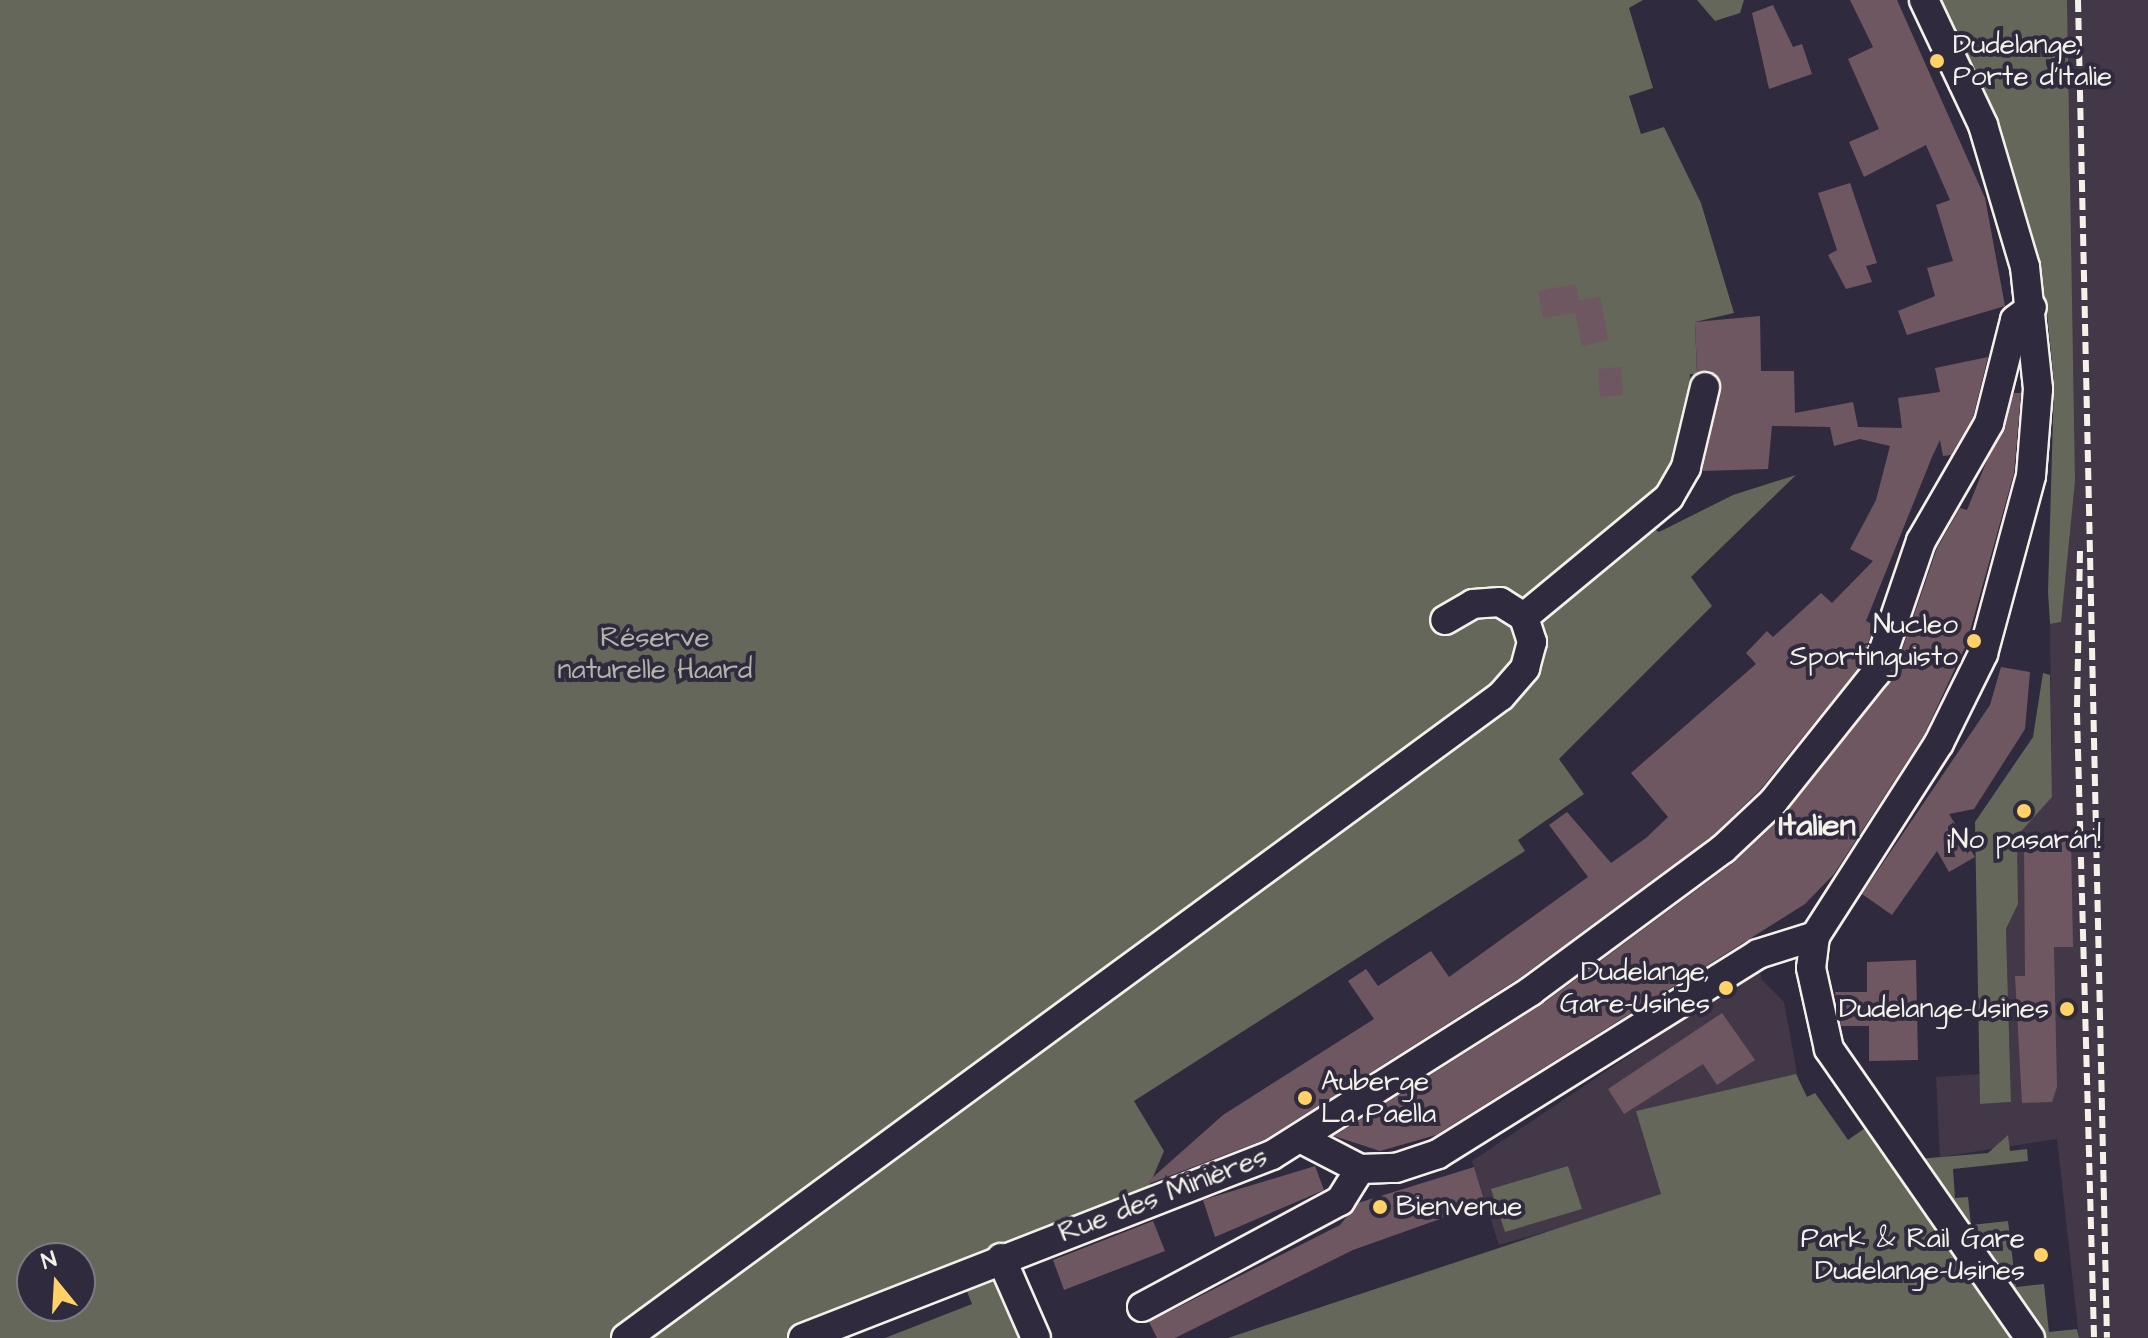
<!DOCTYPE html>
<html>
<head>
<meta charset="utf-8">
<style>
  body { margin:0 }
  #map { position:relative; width:2148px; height:1338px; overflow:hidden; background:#2f2a3d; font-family:"Architects Daughter",sans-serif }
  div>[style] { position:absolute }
  .built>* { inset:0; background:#423848 }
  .green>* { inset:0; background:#646759 }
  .building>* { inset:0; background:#6f5762 }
  .roads { filter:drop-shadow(2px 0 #f4f1e8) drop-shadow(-2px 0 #f4f1e8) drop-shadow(0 2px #f4f1e8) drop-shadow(0 -2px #f4f1e8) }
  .street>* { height:28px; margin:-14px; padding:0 14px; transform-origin:14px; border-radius:14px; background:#2f2a3d }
  .rail>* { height:6px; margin-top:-3px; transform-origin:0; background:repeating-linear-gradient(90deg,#f4f1e8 0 12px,transparent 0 18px) }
  .dots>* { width:22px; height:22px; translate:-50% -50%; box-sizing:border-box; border:4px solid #2f2a3d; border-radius:50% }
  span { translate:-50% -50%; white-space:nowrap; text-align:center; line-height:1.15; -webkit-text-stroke:8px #2f2a3d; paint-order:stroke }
  .poi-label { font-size:28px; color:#f4f1e8 }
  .left { translate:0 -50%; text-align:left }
  .right { translate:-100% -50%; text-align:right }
  .park-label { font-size:28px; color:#b3b3a8 }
  .street-label { font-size:28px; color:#f4f1e8 }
  .quarter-label { font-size:32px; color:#f4f1e8; font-weight:700 }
  .north { position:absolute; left:16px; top:1242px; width:80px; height:80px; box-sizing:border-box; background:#2f2a3d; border:2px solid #7e7a81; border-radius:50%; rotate:342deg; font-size:22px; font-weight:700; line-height:32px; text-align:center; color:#f4f1e8 }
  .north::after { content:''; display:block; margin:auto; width:28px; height:36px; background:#ffd166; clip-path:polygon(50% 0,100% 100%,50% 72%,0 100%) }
</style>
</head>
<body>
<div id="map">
  <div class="built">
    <div style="clip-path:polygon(2067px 0,2148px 0,2148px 1338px,2079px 1338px,2057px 1139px,1940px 1157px,1936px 1077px,1980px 1074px,1980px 1104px,2011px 1102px,2006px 929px,2018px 904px,2017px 835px,2052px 797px,2050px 624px,2061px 622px)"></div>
    <div style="clip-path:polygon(1760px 968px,1761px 979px,1784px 1002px,1799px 1084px,1807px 1097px,1815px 1093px,1852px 1145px,1499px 1245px,1472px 1161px)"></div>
  </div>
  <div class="green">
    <div style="clip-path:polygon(evenodd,0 0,1643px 0,1629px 8px,1653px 88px,1629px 96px,1641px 134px,1664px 127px,1701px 203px,1734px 313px,1695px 322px,1697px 374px,1690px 374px,1686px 426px,1673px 464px,1636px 516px,1659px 532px,1733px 495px,1796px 475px,1691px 577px,1712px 606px,1559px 759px,1584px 794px,1518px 840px,1525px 851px,1134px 1101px,1164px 1151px,1150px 1184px,1155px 1202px,1019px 1269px,1052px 1338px,885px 1338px,972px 1304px,960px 1274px,803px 1338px,0 1338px,0 0,32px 1258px,80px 1258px,80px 1306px,32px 1306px,32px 1258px)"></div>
    <div style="clip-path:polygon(1697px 0,1744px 0,1740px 13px,1715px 21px)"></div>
    <div style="clip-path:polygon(1939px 0,2067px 0,2075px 481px,2061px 622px,2050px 624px,2048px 592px,2054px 383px,2046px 303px,1996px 118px)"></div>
    <div style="clip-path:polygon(2043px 673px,2050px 675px,2052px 797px,2017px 836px,2018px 904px,2006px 929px,2011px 1102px,1980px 1104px,1975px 822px,2033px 737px)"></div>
    <div style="clip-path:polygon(1796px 1074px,1807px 1097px,1815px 1093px,1848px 1140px,1878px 1119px,1906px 1160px,1988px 1153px,2008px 1135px,2010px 1151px,2027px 1149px,2028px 1161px,1953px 1169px,1955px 1198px,1968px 1197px,1971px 1225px,2008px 1221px,2016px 1287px,2044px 1284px,2049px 1332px,2077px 1329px,2079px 1338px,1228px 1338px,1661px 1194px,1636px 1111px)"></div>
    <div style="clip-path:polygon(1568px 1166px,1582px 1209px,1505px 1232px,1491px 1189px)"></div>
  </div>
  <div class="building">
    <div style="clip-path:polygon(1850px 0,1897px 0,1985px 198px,2005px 306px,1907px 335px,1898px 311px,1935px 296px,1927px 268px,1953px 261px,1936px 205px,1950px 200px,1926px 145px,1864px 177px,1849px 142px,1879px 129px,1848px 59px,1873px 47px)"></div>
    <div style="clip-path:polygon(1773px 5px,1793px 47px,1802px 44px,1812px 74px,1769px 89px,1752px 13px)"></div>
    <div style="clip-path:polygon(1850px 183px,1877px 263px,1866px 266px,1872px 282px,1846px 289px,1828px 255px,1837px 250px,1818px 193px)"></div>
    <div style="clip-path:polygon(1576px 284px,1579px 301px,1600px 297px,1608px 340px,1582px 346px,1575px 313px,1543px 318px,1538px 291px)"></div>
    <div style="clip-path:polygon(1760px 316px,1761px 371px,1794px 371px,1795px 413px,1853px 402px,1858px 427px,1902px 428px,1898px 398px,1940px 392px,1935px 368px,1988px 357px,1973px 417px,1951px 455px,1943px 456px,1940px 440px,1932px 457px,1866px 621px,1874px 625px,1861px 665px,1760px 790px,1712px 836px,1521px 977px,1264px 1140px,1143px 1186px,1223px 1115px,1374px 1019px,1348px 981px,1366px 969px,1378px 986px,1431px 951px,1449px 977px,1588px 877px,1549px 825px,1567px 812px,1611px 863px,1646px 838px,1668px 817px,1631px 773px,1756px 664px,1746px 653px,1767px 631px,1773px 637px,1821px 593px,1832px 603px,1873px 561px,1850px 549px,1876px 500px,1890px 446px,1860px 439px,1834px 446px,1830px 427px,1772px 426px,1768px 469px,1702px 471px,1721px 383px,1710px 371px,1697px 373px,1695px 322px)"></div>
    <div style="clip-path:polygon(1621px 367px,1623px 395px,1600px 397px,1598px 369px)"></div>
    <div style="clip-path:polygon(2014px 393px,2021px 393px,2014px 473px,1966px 645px,1924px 735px,1834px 874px,1805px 904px,1436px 1135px,1380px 1151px,1334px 1136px,1541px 1005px,1733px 863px,1785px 814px,1892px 679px,1937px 548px,1960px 508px,1967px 510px)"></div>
    <div style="clip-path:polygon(2001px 667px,2030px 672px,2025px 729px,1974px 809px,1949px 814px,1975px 857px,1949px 872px,1937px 851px,1892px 915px,1862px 894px,1990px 705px)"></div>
    <div style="clip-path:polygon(2071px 841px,2073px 947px,2054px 947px,2057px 1087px,2052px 1102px,2022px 1103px,2015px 976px,2025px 976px,2024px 842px)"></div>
    <div style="clip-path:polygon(1916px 960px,1918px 1060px,1869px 1061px,1869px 1026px,1841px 1026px,1835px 992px,1867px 992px,1867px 962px)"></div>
    <div style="clip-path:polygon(1722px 1013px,1755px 1060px,1717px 1085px,1703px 1064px,1624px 1114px,1608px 1089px)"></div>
    <div style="clip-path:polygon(1315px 1166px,1324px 1190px,1215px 1237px,1203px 1200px)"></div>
    <div style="clip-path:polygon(1474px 1167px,1485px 1203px,1353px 1250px,1175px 1338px,1157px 1338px,1149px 1322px,1340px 1225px,1358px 1203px)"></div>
    <div style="clip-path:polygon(1153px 1221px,1165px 1251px,1064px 1290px,1053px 1260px)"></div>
  </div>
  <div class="roads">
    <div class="street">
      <div style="left:1924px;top:0;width:138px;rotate:64.7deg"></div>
      <div style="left:1983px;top:125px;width:148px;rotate:73.5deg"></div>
      <div style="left:2025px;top:267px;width:123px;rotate:83.9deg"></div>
      <div style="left:2038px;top:389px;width:87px;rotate:94.6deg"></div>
      <div style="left:2031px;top:476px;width:184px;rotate:105.1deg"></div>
      <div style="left:1983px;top:654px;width:99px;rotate:116.3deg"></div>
      <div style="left:1939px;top:743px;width:229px;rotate:122.7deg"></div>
      <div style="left:1815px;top:936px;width:32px;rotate:97deg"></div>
      <div style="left:1811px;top:968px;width:83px;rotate:77.5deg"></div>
      <div style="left:1829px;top:1049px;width:352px;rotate:55.2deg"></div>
      <div style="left:1524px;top:617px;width:188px;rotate:-39.6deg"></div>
      <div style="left:1669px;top:497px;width:34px;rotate:-60deg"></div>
      <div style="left:1686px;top:467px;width:82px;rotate:-76.6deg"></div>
      <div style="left:1300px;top:1138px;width:68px;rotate:27.3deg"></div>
      <div style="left:1360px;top:1169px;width:36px;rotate:-2deg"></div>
      <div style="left:1396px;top:1168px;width:44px;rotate:-18.4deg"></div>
      <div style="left:1438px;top:1154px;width:377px;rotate:-32deg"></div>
      <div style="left:1758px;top:954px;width:60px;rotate:-17.5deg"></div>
      <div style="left:1001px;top:1258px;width:87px;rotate:66.4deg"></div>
      <div style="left:1142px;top:1307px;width:225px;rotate:-28.2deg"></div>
      <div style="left:1340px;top:1201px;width:38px;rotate:-58deg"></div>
      <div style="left:626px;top:1338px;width:1085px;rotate:-36.27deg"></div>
      <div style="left:1501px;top:696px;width:37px;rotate:-49deg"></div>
      <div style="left:1525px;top:668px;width:27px;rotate:-75deg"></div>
      <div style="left:1532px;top:642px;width:26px;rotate:-108deg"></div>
      <div style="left:1524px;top:617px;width:28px;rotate:-148deg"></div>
      <div style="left:1500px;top:602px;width:27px;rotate:176deg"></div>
      <div style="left:1473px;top:604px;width:32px;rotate:150deg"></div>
      <div style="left:803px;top:1338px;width:503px;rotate:-21.32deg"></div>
      <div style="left:1272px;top:1155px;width:307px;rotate:-32.3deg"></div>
      <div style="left:1531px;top:991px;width:239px;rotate:-36.5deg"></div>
      <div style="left:1723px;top:849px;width:69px;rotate:-43.2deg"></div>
      <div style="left:1773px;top:802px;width:165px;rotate:-51.4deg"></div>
      <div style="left:1876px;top:673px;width:139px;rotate:-71.2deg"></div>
      <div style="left:1921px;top:541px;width:136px;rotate:-60deg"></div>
      <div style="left:1989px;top:423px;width:106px;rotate:-75.8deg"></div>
      <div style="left:2015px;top:320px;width:21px;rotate:-37deg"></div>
    </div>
  </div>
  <div class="rail">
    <div style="left:2078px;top:0;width:1338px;rotate:88.76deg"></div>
    <div style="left:2080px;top:551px;width:162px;rotate:91.1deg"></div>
    <div style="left:2077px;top:713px;width:625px;rotate:88.44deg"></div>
  </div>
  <div class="dots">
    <div style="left:1937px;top:61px;background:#ffd166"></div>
    <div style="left:1974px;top:641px;background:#ffd166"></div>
    <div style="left:2024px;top:811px;background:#ffd166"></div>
    <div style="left:1726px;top:988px;background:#ffd166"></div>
    <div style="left:2067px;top:1009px;background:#ffd166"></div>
    <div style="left:1305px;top:1098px;background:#ffd166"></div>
    <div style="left:1380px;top:1207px;background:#ffd166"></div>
    <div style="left:2041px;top:1255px;background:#ffd166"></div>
  </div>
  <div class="poi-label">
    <span class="left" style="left:1953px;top:61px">Dudelange,<br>Porte d’Italie</span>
    <span class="right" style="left:1958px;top:641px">Nucleo<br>Sportinguisto</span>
    <span style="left:2024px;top:840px">¡No pasarán!</span>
    <span class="right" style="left:1710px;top:988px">Dudelange,<br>Gare-Usines</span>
    <span class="right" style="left:2049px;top:1009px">Dudelange-Usines</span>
    <span class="left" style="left:1321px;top:1098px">Auberge<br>La Paella</span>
    <span class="left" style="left:1396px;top:1207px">Bienvenue</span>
    <span class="right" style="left:2025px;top:1255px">Park &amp; Rail Gare<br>Dudelange-Usines</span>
  </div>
  <div class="park-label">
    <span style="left:655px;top:654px">Réserve<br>naturelle Haard</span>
  </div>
  <div class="street-label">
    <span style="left:1163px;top:1195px;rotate:-21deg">Rue des Minières</span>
  </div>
  <div class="quarter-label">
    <span style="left:1817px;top:826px">Italien</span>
  </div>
  <div class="north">N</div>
</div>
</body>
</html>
